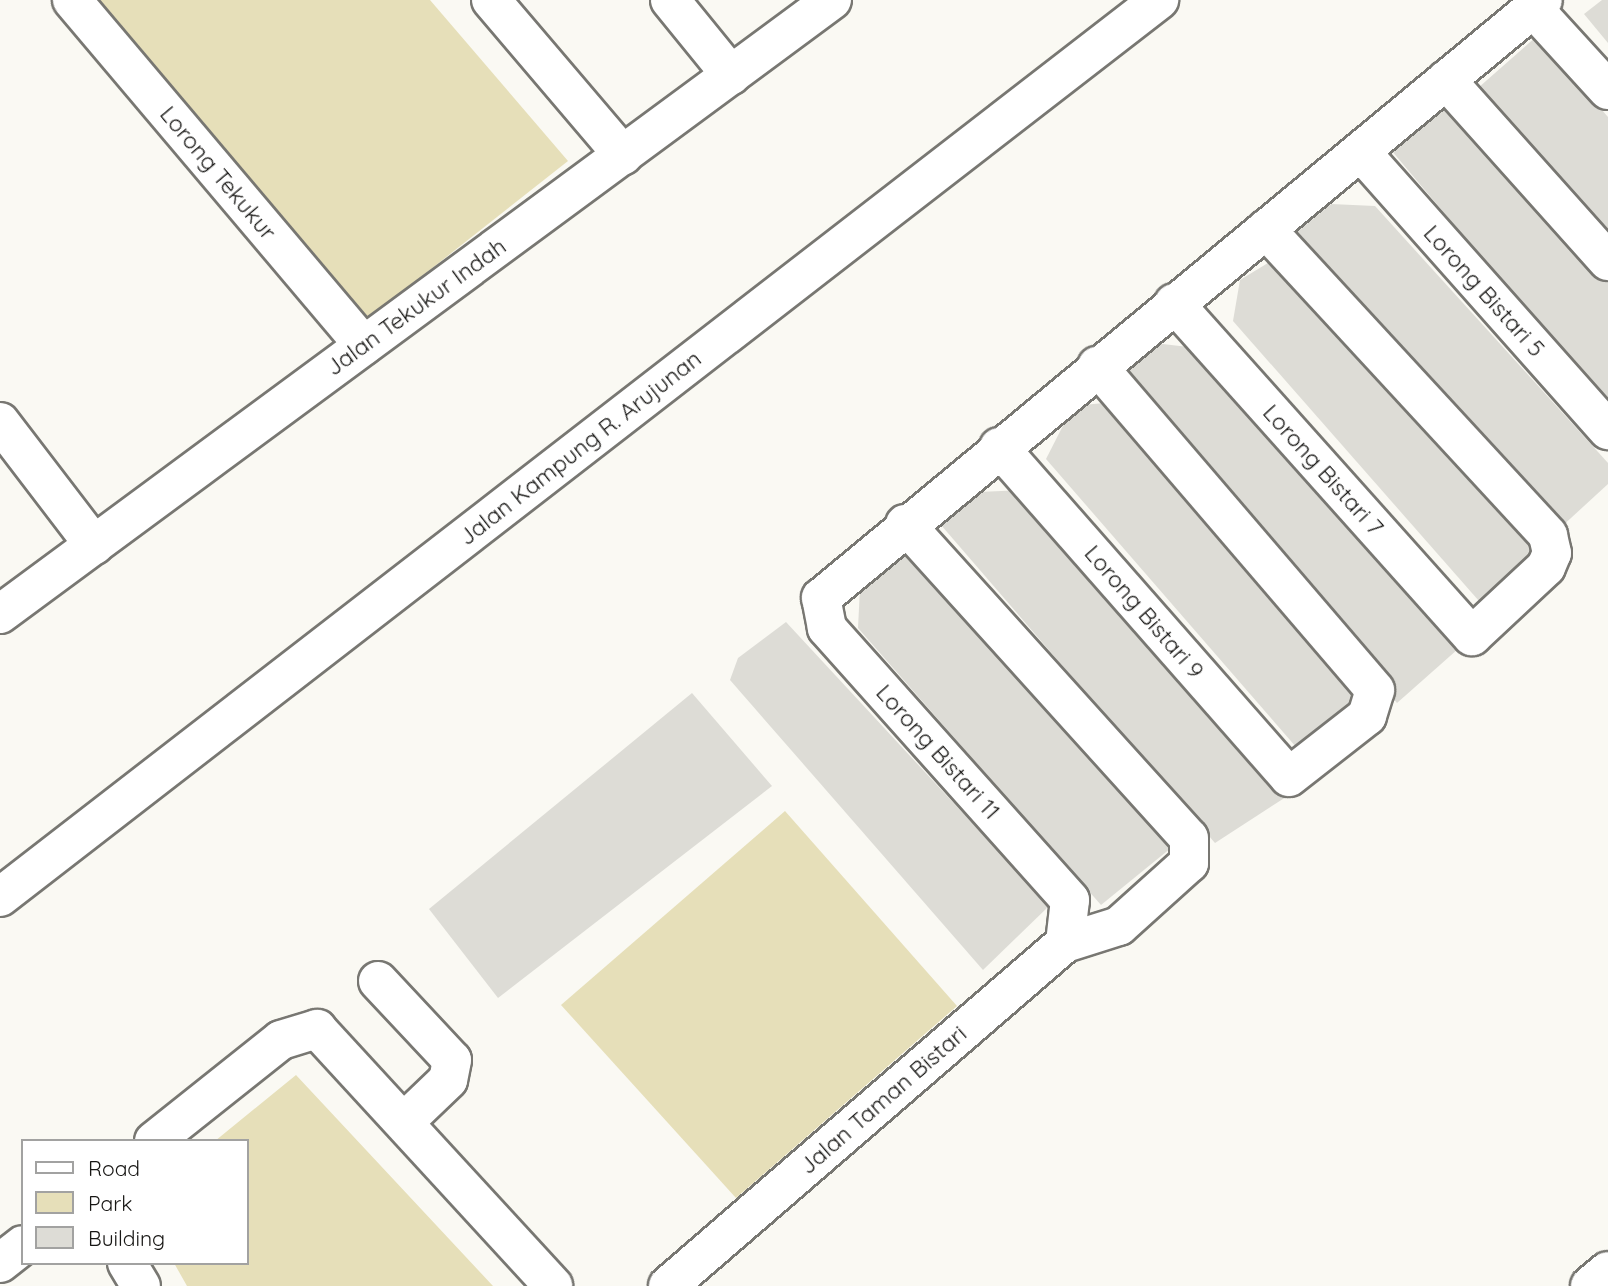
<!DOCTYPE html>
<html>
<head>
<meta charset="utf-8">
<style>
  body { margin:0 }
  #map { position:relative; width:1608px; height:1286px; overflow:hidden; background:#faf9f3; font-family:Quicksand,sans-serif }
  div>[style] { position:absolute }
  .green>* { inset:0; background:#e6dfb9 }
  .building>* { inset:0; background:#dddcd6 }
  .roads { filter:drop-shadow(2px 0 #787772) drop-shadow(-2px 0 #787772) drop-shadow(0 2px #787772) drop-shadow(0 -2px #787772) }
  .minor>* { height:38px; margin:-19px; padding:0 19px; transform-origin:19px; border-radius:19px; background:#fff }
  span { translate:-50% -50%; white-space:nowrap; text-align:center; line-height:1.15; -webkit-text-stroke:7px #fff; paint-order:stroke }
  .street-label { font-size:23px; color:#171614 }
  .legend { position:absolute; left:21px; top:1139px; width:228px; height:126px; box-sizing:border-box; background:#fff; border:2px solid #a2a2a1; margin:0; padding:9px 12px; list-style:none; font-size:21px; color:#171614 }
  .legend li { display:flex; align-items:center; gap:14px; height:35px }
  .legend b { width:35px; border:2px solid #a2a2a1 }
</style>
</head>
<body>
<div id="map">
  <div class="green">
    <div style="clip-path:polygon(84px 0,430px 0,568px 161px,360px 325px)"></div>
    <div style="clip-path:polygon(785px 811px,957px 1006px,736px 1198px,561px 1005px)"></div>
    <div style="clip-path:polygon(296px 1075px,493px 1286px,187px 1286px,174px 1263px,247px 1263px,247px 1141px,215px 1141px)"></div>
  </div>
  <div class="building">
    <div style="clip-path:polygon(1602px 0,1608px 0,1608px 43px,1584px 14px)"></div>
    <div style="clip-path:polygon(1537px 36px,1608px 117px,1608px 239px,1478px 88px)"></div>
    <div style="clip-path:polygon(1449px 105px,1608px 283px,1608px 407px,1391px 150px)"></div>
    <div style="clip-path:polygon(1331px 204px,1375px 206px,1608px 463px,1608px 484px,1559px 529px,1297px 232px)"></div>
    <div style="clip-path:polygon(1281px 255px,1534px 538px,1537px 555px,1479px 601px,1233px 321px,1240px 280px)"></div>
    <div style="clip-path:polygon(1154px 343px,1197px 348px,1458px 649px,1397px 703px,1119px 375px)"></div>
    <div style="clip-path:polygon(1104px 403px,1359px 689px,1355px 713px,1303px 755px,1046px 459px,1073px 406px)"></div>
    <div style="clip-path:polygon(1021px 490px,1286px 797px,1215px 843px,941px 525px,979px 492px)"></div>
    <div style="clip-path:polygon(910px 543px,1182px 839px,1101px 905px,858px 628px,860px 588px)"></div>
    <div style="clip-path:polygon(786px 622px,1049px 906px,983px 970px,730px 680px,738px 658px)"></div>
    <div style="clip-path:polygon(692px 693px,772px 786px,498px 998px,429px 909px)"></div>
  </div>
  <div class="roads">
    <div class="minor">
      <div style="left:72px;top:0;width:452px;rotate:49.8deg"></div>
      <div style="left:491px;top:0;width:204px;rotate:49.6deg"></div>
      <div style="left:670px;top:0;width:97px;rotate:50.9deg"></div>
      <div style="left:1533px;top:8px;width:111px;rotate:47.6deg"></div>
      <div style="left:1446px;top:80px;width:243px;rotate:48.2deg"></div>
      <div style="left:1361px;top:152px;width:372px;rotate:48.4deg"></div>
      <div style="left:1174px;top:303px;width:447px;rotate:48.2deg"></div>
      <div style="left:1472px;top:636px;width:101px;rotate:-43deg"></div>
      <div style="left:1546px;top:567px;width:15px;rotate:-67deg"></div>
      <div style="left:1552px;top:553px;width:18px;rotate:-103deg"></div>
      <div style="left:1548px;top:535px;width:416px;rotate:-132.7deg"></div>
      <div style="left:0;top:422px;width:155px;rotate:52.6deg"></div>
      <div style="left:999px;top:447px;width:439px;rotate:48.7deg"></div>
      <div style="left:1289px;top:777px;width:99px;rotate:-38deg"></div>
      <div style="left:1367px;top:716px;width:27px;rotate:-73deg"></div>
      <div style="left:1375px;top:690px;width:427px;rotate:-130.6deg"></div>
      <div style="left:905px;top:524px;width:423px;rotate:47.9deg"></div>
      <div style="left:1189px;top:838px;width:25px;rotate:90deg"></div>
      <div style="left:1189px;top:863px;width:94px;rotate:138deg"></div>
      <div style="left:1119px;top:926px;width:57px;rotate:162.5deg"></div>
      <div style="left:0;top:614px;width:1034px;rotate:-36.43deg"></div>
      <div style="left:0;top:897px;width:1466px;rotate:-37.74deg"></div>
      <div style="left:378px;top:981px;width:108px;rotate:46.9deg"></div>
      <div style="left:452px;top:1060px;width:20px;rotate:101deg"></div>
      <div style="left:448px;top:1080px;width:61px;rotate:136.3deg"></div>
      <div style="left:154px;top:1141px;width:162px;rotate:-38.5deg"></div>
      <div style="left:281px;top:1040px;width:38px;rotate:-17deg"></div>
      <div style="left:317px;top:1029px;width:349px;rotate:47.4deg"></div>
      <div style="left:0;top:1263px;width:29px;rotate:-38deg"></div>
      <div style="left:127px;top:1263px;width:27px;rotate:59deg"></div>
      <div style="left:668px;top:1286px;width:525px;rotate:-40.83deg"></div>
      <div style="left:1065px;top:943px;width:43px;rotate:-83.4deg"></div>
      <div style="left:1070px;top:900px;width:365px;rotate:-131.8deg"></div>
      <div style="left:827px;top:628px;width:31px;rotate:-101deg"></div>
      <div style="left:821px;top:598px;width:937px;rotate:-39.63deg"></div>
      <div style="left:1590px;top:1286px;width:23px;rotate:-40deg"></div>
    </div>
  </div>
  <div class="street-label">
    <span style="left:218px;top:173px;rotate:50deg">Lorong Tekukur</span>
    <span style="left:1484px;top:291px;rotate:48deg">Lorong Bistari 5</span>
    <span style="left:416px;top:307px;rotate:-36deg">Jalan Tekukur Indah</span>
    <span style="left:580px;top:448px;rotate:-38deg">Jalan Kampung R. Arujunan</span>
    <span style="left:1323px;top:470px;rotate:48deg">Lorong Bistari 7</span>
    <span style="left:1144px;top:612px;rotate:49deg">Lorong Bistari 9</span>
    <span style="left:938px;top:752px;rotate:48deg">Lorong Bistari 11</span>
    <span style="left:883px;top:1100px;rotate:-41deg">Jalan Taman Bistari</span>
  </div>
  <ul class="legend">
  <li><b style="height:9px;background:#fff"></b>Road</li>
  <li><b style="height:19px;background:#e6dfb9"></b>Park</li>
  <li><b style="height:19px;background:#dddcd6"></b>Building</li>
  </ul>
</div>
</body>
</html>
